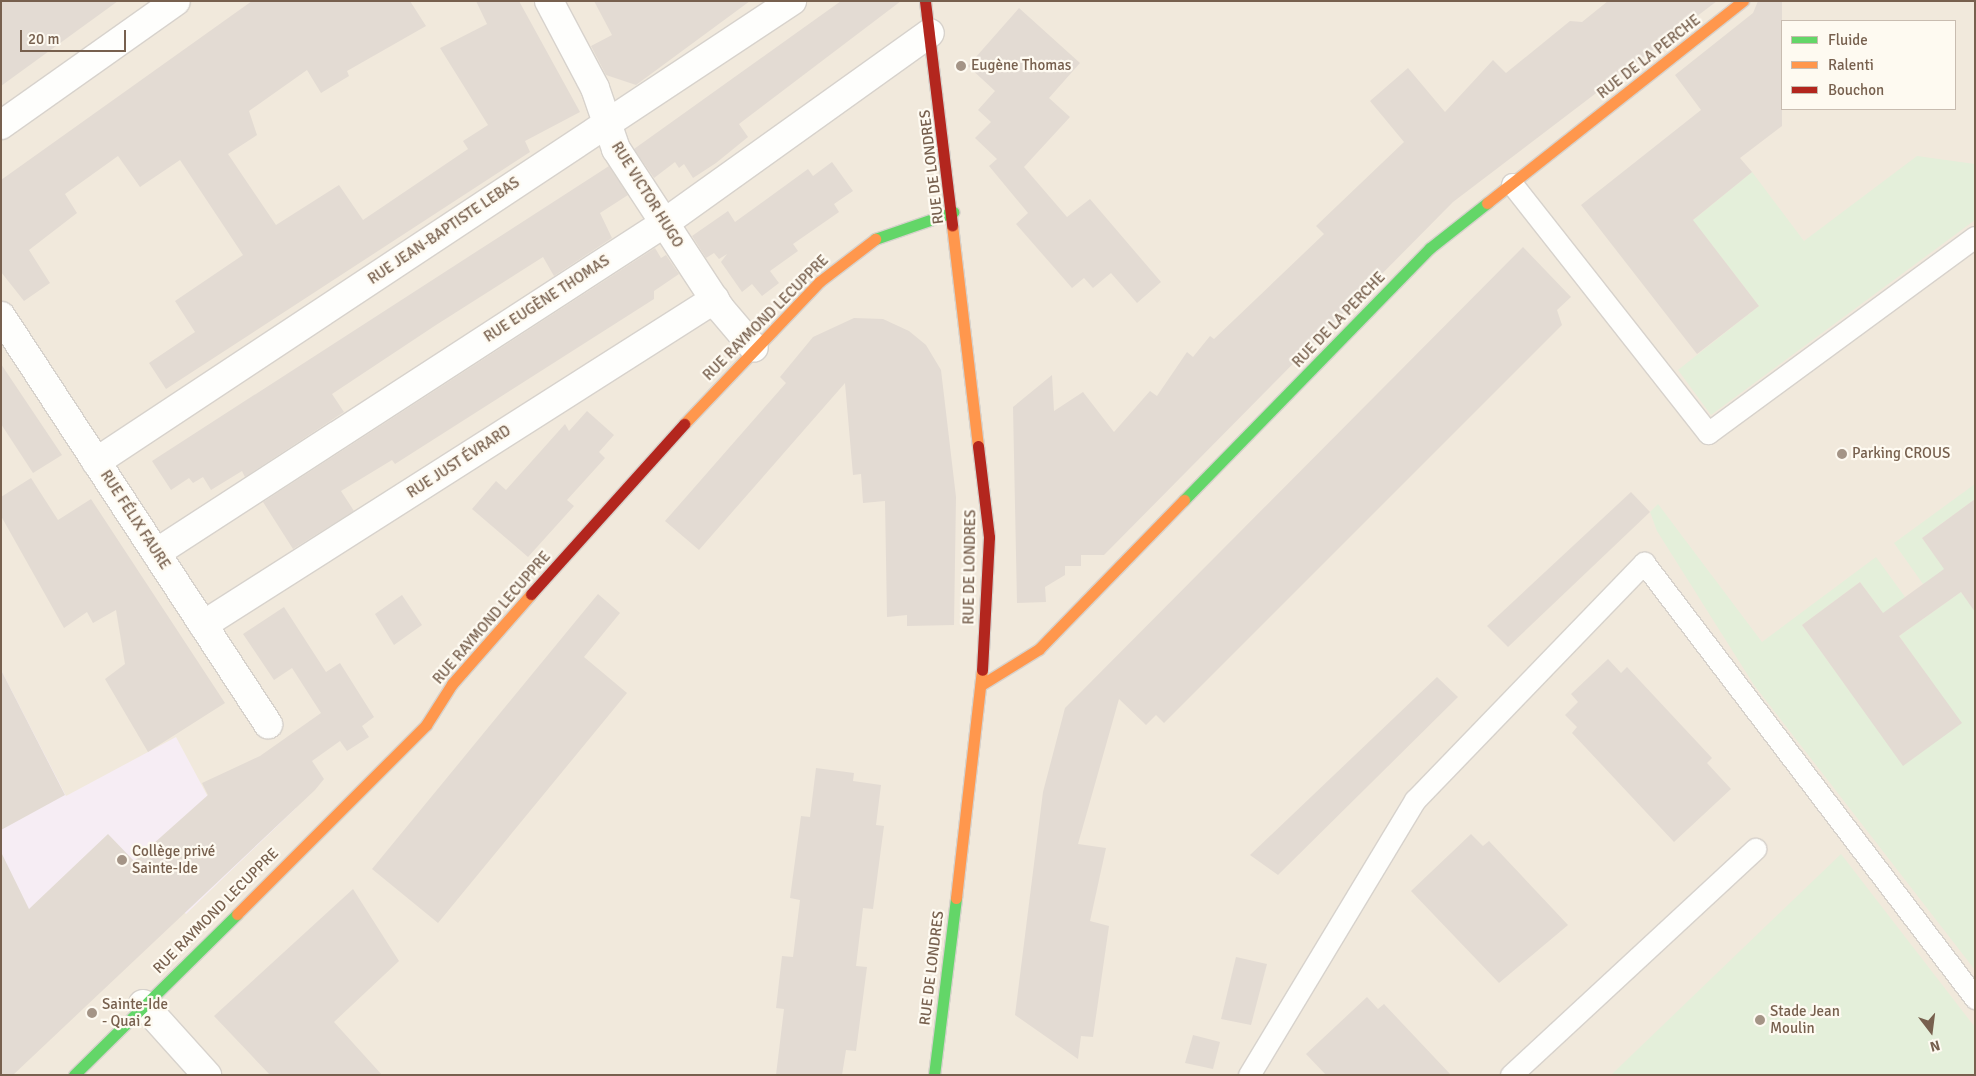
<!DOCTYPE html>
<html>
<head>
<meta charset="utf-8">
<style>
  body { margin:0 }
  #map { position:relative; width:1976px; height:1076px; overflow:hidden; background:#f8f5ee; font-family:Signika,sans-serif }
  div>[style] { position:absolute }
  .residential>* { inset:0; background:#f1e9dc }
  .education>* { inset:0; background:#f6edf4 }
  .green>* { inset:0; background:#e4efda }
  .building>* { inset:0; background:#e3dbd3 }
  .roads { filter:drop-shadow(1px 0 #d7d2cc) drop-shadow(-1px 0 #d7d2cc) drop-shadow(0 1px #d7d2cc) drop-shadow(0 -1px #d7d2cc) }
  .lane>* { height:21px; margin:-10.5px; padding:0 10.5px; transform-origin:10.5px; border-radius:10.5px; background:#fefefc }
  .street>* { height:28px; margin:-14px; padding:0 14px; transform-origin:14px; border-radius:14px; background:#fefefc }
  .fast>* { height:11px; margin:-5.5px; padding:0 5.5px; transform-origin:5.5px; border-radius:5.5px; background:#63d668 }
  .slow>* { height:11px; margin:-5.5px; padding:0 5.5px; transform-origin:5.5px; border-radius:5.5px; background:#ff974d }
  .jam>* { height:11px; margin:-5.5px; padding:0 5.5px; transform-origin:5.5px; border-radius:5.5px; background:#b3261e }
  .dots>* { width:14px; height:14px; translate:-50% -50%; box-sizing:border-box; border:2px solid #fefaf1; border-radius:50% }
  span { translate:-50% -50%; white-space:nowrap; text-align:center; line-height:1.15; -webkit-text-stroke:4.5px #fefaf1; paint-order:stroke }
  .street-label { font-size:15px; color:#77604e }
  .poi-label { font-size:15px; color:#77604e }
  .left { translate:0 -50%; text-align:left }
  .frame { position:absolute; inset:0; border:2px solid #77604e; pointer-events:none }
  .legend { position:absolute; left:1781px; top:20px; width:175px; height:90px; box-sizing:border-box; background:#fefaf1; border:1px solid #c8bcb0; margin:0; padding:6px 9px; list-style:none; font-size:15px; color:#77604e }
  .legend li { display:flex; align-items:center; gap:10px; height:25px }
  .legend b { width:25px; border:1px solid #c8bcb0 }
  .north { position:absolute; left:1906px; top:1006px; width:50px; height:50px; -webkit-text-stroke:4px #fefaf1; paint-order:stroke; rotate:165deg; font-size:14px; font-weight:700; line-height:20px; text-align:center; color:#77604e }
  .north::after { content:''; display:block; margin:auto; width:18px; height:22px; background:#77604e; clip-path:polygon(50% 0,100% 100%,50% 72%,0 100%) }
  .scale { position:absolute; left:20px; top:30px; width:106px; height:22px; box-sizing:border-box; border:2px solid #77604e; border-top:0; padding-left:6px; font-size:15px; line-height:18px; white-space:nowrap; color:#77604e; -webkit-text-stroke:4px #fefaf1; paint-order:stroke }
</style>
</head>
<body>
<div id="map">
  <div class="residential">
    <div style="clip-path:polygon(evenodd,1px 1px,1975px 1px,1975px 1075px,1px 1075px,1px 1px,1782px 21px,1955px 21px,1955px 109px,1782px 109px,1782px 21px)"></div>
  </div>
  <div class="education">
    <div style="clip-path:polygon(1px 670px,66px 796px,176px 737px,215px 810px,278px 781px,296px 808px,186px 914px,183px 911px,1px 1075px)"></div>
  </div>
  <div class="green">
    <div style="clip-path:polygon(1917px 156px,1975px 164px,1975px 220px,1711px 415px,1678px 370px,1759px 306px,1705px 236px,1693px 245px,1681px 230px,1752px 172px,1804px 241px)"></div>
    <div style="clip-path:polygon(1975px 484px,1975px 499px,1922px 538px,1948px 573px,1923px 584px,1894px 543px)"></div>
    <div style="clip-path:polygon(1658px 504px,1762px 642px,1876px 557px,1905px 597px,1897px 603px,1900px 608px,1886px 617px,1860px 582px,1802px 625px,1903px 765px,1961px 723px,1899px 636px,1961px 592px,1975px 611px,1975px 970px,1754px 685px,1657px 531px,1650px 512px)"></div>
    <div style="clip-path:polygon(1841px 854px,1974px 1026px,1975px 1075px,1611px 1075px)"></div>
  </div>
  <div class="building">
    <div style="clip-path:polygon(1px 1px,118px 1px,1px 86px)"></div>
    <div style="clip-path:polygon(252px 1px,410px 1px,426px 26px,347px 71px,349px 76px,321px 93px,307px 70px,249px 111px,257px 135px,228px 154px,276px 225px,339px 185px,363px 220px,468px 149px,463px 141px,488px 125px,440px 48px,487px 24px,476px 1px,519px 1px,580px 112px,525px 141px,530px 152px,166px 389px,149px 363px,195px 332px,175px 301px,243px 255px,180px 160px,140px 187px,118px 156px,65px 194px,77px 213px,29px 250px,50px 283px,24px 301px,1px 272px,1px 180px)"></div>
    <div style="clip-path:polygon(594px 1px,750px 1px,636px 85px,606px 75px,591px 46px,612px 35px)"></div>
    <div style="clip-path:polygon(841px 1px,901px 1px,739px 124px,748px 137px,716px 163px,693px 178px,684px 164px,679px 168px,675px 162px,654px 178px,634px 149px)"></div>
    <div style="clip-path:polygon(1608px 1px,1717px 1px,1453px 202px,1104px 555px,1081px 555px,1081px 566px,1065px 566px,1065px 575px,1045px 587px,1046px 602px,1017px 603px,1013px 407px,1052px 375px,1054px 411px,1083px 392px,1114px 432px,1150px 391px,1157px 396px,1187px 352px,1193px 357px,1210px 336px,1214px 339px,1324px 234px,1316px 226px,1404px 142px,1370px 101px,1408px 68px,1445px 112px,1493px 60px,1506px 73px,1570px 21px,1582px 22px)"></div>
    <div style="clip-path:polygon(1758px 1px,1782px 1px,1782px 126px,1740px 158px,1752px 172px,1693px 220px,1759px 306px,1697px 354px,1581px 205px,1701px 110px,1675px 75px,1753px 13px)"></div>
    <div style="clip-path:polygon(1019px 8px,1080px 63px,1049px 98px,1070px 117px,1024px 167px,1067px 217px,1090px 199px,1161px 282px,1137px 303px,1111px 273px,1093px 288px,1084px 278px,1072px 288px,1016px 224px,1028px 213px,989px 166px,997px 159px,975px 138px,991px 122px,978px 110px,995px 91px,968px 66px)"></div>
    <div style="clip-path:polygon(832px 162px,853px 191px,834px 204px,839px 212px,793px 244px,798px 251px,770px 271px,779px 283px,762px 296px,752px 284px,742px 292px,721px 262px,727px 254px,719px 259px,714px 253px,706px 258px,692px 236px,728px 211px,735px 222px,808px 169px,813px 176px)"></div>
    <div style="clip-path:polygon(609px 166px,628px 195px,600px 213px,612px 238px,554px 276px,543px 257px,436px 325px,332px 394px,344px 412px,245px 477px,242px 471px,211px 490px,203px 477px,193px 483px,189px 478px,171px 490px,152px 461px)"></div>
    <div style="clip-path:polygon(1523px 247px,1571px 297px,1557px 310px,1562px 325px,1164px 723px,1156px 715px,1146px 725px,1119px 699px,1078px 844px,1106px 848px,1090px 921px,1109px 926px,1093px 1037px,1081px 1036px,1078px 1059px,1015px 1015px,1043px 792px,1065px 708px)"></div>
    <div style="clip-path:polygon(655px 248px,661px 258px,666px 255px,679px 274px,654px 291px,654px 299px,395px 464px,392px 460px,341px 491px,354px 511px,293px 549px,263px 502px)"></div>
    <div style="clip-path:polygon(854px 318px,883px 319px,909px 331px,926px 345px,941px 370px,956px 497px,954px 625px,907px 626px,907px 615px,887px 617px,885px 501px,863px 503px,861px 474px,853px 475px,845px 383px,699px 550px,665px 521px,786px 383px,780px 377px,813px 337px)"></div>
    <div style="clip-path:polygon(1px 364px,62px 455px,33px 473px,1px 424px)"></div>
    <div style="clip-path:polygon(587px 411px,614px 435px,599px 452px,605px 458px,567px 500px,574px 506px,528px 557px,472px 509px,496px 481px,506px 490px,565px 424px,569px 431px)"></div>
    <div style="clip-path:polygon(31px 478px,58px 520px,91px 499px,225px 703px,148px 752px,105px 679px,125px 664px,116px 610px,93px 623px,87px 612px,64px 628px,1px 516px,1px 497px)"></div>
    <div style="clip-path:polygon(1631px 492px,1650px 512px,1508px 647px,1487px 626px)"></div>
    <div style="clip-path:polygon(1975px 499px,1975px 612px,1961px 592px,1899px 636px,1962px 723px,1903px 766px,1802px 625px,1860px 582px,1883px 613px,1944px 569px,1922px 538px)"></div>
    <div style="clip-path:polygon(598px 594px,620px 613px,584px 657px,627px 693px,438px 923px,372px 869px)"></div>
    <div style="clip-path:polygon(402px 595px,422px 625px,394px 645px,375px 614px)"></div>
    <div style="clip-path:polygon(284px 607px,326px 672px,340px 663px,374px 717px,362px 726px,369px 737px,347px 751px,340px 741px,312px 761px,324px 779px,315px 790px,13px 1075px,1px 1075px,1px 852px,29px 909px,108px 834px,134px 861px,208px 795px,202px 783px,260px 756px,321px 713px,292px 668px,274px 680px,243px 634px)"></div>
    <div style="clip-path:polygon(1608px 659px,1621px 673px,1627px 667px,1712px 758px,1707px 763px,1731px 789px,1674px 842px,1572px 733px,1577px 727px,1565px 715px,1578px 702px,1571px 694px)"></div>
    <div style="clip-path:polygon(1px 670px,65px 795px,1px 830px)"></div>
    <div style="clip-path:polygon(1437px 677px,1458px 697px,1278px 875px,1250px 855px)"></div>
    <div style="clip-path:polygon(816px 768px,854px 773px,853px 781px,881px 785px,876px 825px,884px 826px,873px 909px,863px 908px,856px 966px,867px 967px,856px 1051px,846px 1050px,842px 1075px,776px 1075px,784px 1009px,776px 1008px,782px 956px,793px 957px,800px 900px,790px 898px,801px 816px,810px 817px)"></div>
    <div style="clip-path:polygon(1471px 834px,1483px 846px,1489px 841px,1568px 925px,1499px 983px,1411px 891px)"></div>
    <div style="clip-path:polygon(353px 889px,399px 961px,334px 1022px,382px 1075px,270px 1075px,214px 1016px)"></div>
    <div style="clip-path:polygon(1236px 957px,1267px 964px,1251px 1025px,1221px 1019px)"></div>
    <div style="clip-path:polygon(1367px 997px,1378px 1009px,1384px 1004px,1451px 1075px,1326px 1075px,1306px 1054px)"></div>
    <div style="clip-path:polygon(1193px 1035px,1220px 1042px,1213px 1069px,1185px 1063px)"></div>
  </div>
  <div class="roads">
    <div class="lane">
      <div style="left:1512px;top:184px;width:317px;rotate:51.8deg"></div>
      <div style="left:1708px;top:433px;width:331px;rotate:-36.3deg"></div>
      <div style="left:1249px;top:1075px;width:321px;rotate:-58.9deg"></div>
      <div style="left:1415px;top:800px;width:330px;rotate:-46deg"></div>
      <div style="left:1644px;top:563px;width:547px;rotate:52.73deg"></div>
      <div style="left:1511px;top:1075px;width:333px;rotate:-42.8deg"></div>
    </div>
    <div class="street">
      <div style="left:549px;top:1px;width:98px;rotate:62.1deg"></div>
      <div style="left:595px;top:88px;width:65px;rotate:71deg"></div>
      <div style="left:616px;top:149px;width:190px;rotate:56.8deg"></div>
      <div style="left:720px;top:308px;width:52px;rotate:49.6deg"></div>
      <div style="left:1px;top:125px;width:214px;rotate:-35.3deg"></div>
      <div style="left:1px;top:316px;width:488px;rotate:56.8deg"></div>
      <div style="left:96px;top:462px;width:835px;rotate:-33.52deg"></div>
      <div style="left:156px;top:553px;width:604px;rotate:-32.98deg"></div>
      <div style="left:663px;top:224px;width:328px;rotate:-35.6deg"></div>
      <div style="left:203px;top:625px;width:607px;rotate:-32.49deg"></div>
      <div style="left:143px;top:1004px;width:96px;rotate:48deg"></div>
    </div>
    <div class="fast">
      <div style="left:875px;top:239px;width:83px;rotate:-19.1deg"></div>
      <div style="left:1184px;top:500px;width:352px;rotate:-45.7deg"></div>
      <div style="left:1430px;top:248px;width:73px;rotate:-38.3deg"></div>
      <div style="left:74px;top:1075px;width:229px;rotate:-44.6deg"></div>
      <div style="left:934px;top:1075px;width:178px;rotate:-82.9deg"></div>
    </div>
    <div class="slow">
      <div style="left:1487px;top:203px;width:326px;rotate:-38.3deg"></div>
      <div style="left:952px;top:225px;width:223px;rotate:83.3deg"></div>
      <div style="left:684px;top:424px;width:196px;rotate:-46.4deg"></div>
      <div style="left:819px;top:282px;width:71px;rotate:-37.5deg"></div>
      <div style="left:981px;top:685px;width:68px;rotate:-31.8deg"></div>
      <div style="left:1039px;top:649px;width:208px;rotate:-45.8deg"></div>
      <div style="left:956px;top:898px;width:229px;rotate:-83.5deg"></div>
      <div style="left:237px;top:914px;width:267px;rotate:-45deg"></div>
      <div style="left:426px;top:725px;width:49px;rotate:-57.6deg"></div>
      <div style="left:452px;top:684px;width:120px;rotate:-48.7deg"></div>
    </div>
    <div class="jam">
      <div style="left:925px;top:1px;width:226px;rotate:83.1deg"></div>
      <div style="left:978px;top:446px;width:92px;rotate:83.1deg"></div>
      <div style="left:989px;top:537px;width:133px;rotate:93deg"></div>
      <div style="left:531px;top:594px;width:229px;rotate:-48deg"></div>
    </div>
  </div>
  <div class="dots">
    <div style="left:961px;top:66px;background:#a49486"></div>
    <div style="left:1842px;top:454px;background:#a49486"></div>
    <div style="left:122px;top:860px;background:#a49486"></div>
    <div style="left:92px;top:1013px;background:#a49486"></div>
    <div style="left:1760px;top:1020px;background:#a49486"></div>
  </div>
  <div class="street-label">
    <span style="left:1649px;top:57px;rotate:-38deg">RUE DE LA PERCHE</span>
    <span style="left:932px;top:167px;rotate:-97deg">RUE DE LONDRES</span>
    <span style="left:647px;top:195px;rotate:58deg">RUE VICTOR HUGO</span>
    <span style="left:444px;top:231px;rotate:-34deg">RUE JEAN-BAPTISTE LEBAS</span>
    <span style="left:547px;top:299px;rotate:-33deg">RUE EUGÈNE THOMAS</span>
    <span style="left:766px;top:318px;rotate:-45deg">RUE RAYMOND LECUPPRE</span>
    <span style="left:1339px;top:320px;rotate:-46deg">RUE DE LA PERCHE</span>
    <span style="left:459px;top:462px;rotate:-33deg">RUE JUST ÉVRARD</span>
    <span style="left:135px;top:520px;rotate:57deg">RUE FÉLIX FAURE</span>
    <span style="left:970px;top:567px;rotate:-89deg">RUE DE LONDRES</span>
    <span style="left:492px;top:618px;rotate:-49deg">RUE RAYMOND LECUPPRE</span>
    <span style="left:216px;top:911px;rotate:-45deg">RUE RAYMOND LECUPPRE</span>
    <span style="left:932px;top:968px;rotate:-83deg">RUE DE LONDRES</span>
  </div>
  <div class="poi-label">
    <span class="left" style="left:971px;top:66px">Eugène Thomas</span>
    <span class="left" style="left:1852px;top:454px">Parking CROUS</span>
    <span class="left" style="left:132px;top:860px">Collège privé<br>Sainte-Ide</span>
    <span class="left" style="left:102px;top:1013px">Sainte-Ide<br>- Quai 2</span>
    <span class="left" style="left:1770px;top:1020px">Stade Jean<br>Moulin</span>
  </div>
  <div class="frame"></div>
  <ul class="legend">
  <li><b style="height:6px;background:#63d668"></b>Fluide</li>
  <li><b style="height:6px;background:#ff974d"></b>Ralenti</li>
  <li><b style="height:6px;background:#b3261e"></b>Bouchon</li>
  </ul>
  <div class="north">N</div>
  <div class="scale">20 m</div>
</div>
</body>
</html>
